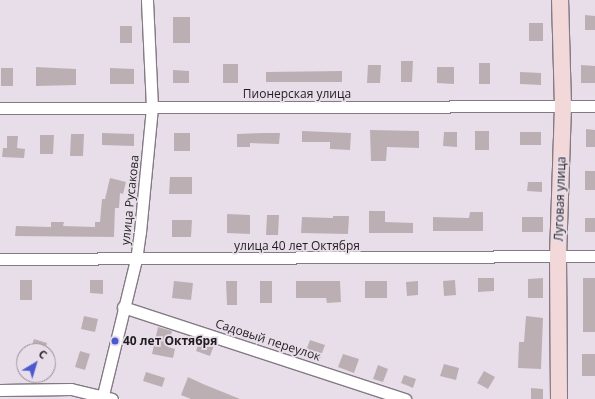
<!DOCTYPE html>
<html>
<head>
<meta charset="utf-8">
<style>
  body { margin:0 }
  #map { position:relative; width:595px; height:399px; overflow:hidden; background:#e8dee9; font-family:"Open Sans",sans-serif }
  div>[style] { position:absolute }
  .building>* { inset:0; background:#bcafb4 }
  .roads { filter:drop-shadow(1px 0 #837a84) drop-shadow(-1px 0 #837a84) drop-shadow(0 1px #837a84) drop-shadow(0 -1px #837a84) }
  .street>* { height:11px; margin:-5.5px; padding:0 5.5px; transform-origin:5.5px; border-radius:5.5px; background:#fff }
  .secondary>* { height:16px; margin:-8px; padding:0 8px; transform-origin:8px; border-radius:8px; background:#f2d8d9 }
  .dots>* { width:11px; height:11px; translate:-50% -50%; box-sizing:border-box; border:2px solid #e8dee9; border-radius:50% }
  span { translate:-50% -50%; white-space:nowrap; text-align:center; line-height:1.15; -webkit-text-stroke:3.5px #e8dee9; paint-order:stroke }
  .street-label { font-size:12px; color:#201d20 }
  .poi-label { font-size:12px; color:#201d20; font-weight:700 }
  .left { translate:0 -50%; text-align:left }
  .north { position:absolute; left:16px; top:343px; width:40px; height:40px; box-sizing:border-box; background:#e8dee9; border:1px solid #989199; border-radius:50%; rotate:38deg; font-size:11px; font-weight:700; line-height:16px; text-align:center; color:#201d20 }
  .north::after { content:''; display:block; margin:auto; width:14px; height:18px; background:#4b59ce; clip-path:polygon(50% 0,100% 100%,50% 72%,0 100%) }
</style>
</head>
<body>
<div id="map">
  <div class="building">
    <div style="clip-path:polygon(585px 15px,595px 16px,595px 30px,585px 30px)"></div>
    <div style="clip-path:polygon(173px 17px,190px 17px,190px 43px,173px 43px)"></div>
    <div style="clip-path:polygon(529px 23px,543px 23px,543px 41px,529px 41px)"></div>
    <div style="clip-path:polygon(120px 26px,132px 26px,132px 43px,120px 43px)"></div>
    <div style="clip-path:polygon(401px 61px,413px 61px,412px 82px,401px 82px)"></div>
    <div style="clip-path:polygon(479px 63px,490px 63px,490px 84px,479px 84px)"></div>
    <div style="clip-path:polygon(223px 64px,238px 64px,238px 83px,223px 83px)"></div>
    <div style="clip-path:polygon(368px 65px,381px 65px,380px 83px,367px 83px)"></div>
    <div style="clip-path:polygon(581px 65px,595px 66px,595px 83px,581px 83px)"></div>
    <div style="clip-path:polygon(36px 67px,76px 69px,76px 85px,36px 86px)"></div>
    <div style="clip-path:polygon(437px 67px,454px 67px,454px 84px,437px 83px)"></div>
    <div style="clip-path:polygon(1px 68px,13px 68px,13px 86px,1px 86px)"></div>
    <div style="clip-path:polygon(110px 68px,134px 69px,134px 84px,110px 84px)"></div>
    <div style="clip-path:polygon(173px 70px,189px 71px,189px 83px,173px 83px)"></div>
    <div style="clip-path:polygon(342px 71px,342px 82px,266px 82px,266px 72px)"></div>
    <div style="clip-path:polygon(520px 72px,541px 73px,541px 85px,520px 84px)"></div>
    <div style="clip-path:polygon(586px 129px,595px 130px,595px 147px,586px 147px)"></div>
    <div style="clip-path:polygon(370px 130px,419px 131px,419px 148px,387px 147px,386px 161px,371px 161px)"></div>
    <div style="clip-path:polygon(302px 131px,351px 133px,350px 150px,330px 149px,330px 142px,302px 142px)"></div>
    <div style="clip-path:polygon(475px 131px,489px 131px,489px 150px,475px 150px)"></div>
    <div style="clip-path:polygon(444px 132px,457px 132px,457px 147px,443px 146px)"></div>
    <div style="clip-path:polygon(520px 132px,541px 132px,541px 145px,520px 145px)"></div>
    <div style="clip-path:polygon(102px 133px,134px 134px,134px 146px,102px 145px)"></div>
    <div style="clip-path:polygon(174px 133px,190px 133px,190px 151px,174px 151px)"></div>
    <div style="clip-path:polygon(264px 133px,280px 133px,279px 144px,250px 143px,250px 147px,237px 147px,237px 134px)"></div>
    <div style="clip-path:polygon(71px 134px,84px 134px,83px 156px,70px 156px)"></div>
    <div style="clip-path:polygon(40px 135px,54px 135px,53px 154px,40px 154px)"></div>
    <div style="clip-path:polygon(7px 136px,18px 136px,17px 148px,25px 149px,24px 158px,2px 157px,3px 148px,7px 148px)"></div>
    <div style="clip-path:polygon(585px 171px,595px 171px,595px 190px,585px 190px)"></div>
    <div style="clip-path:polygon(170px 177px,192px 177px,192px 194px,169px 194px)"></div>
    <div style="clip-path:polygon(110px 178px,126px 182px,123px 194px,120px 193px,119px 208px,115px 208px,114px 237px,15px 236px,16px 226px,51px 227px,51px 222px,64px 222px,63px 226px,95px 227px,95px 222px,100px 222px,102px 199px,105px 199px)"></div>
    <div style="clip-path:polygon(528px 182px,542px 182px,542px 192px,527px 191px)"></div>
    <div style="clip-path:polygon(369px 211px,385px 211px,385px 222px,413px 223px,413px 233px,369px 233px)"></div>
    <div style="clip-path:polygon(470px 212px,483px 212px,483px 231px,433px 231px,433px 217px,469px 218px)"></div>
    <div style="clip-path:polygon(227px 214px,250px 215px,250px 234px,227px 233px)"></div>
    <div style="clip-path:polygon(267px 215px,279px 215px,278px 235px,266px 235px)"></div>
    <div style="clip-path:polygon(333px 216px,349px 216px,348px 234px,301px 233px,302px 217px,333px 218px)"></div>
    <div style="clip-path:polygon(522px 217px,543px 217px,543px 232px,522px 232px)"></div>
    <div style="clip-path:polygon(585px 218px,595px 218px,595px 232px,585px 232px)"></div>
    <div style="clip-path:polygon(172px 220px,192px 220px,191px 237px,172px 237px)"></div>
    <div style="clip-path:polygon(478px 278px,494px 278px,494px 291px,478px 292px)"></div>
    <div style="clip-path:polygon(543px 278px,543px 298px,528px 298px,528px 279px)"></div>
    <div style="clip-path:polygon(583px 278px,595px 278px,595px 332px,583px 332px)"></div>
    <div style="clip-path:polygon(20px 280px,32px 280px,32px 300px,20px 300px)"></div>
    <div style="clip-path:polygon(90px 280px,103px 280px,103px 294px,90px 293px)"></div>
    <div style="clip-path:polygon(455px 280px,456px 295px,444px 296px,443px 281px)"></div>
    <div style="clip-path:polygon(174px 281px,193px 283px,191px 300px,172px 298px)"></div>
    <div style="clip-path:polygon(226px 281px,237px 281px,237px 305px,227px 305px)"></div>
    <div style="clip-path:polygon(260px 281px,272px 281px,272px 303px,260px 303px)"></div>
    <div style="clip-path:polygon(296px 281px,340px 281px,341px 302px,327px 303px,326px 298px,296px 298px)"></div>
    <div style="clip-path:polygon(365px 281px,387px 281px,387px 298px,365px 298px)"></div>
    <div style="clip-path:polygon(418px 281px,418px 295px,407px 296px,406px 282px)"></div>
    <div style="clip-path:polygon(84px 316px,98px 319px,95px 332px,81px 329px)"></div>
    <div style="clip-path:polygon(526px 316px,543px 318px,541px 369px,518px 368px,519px 342px,524px 342px)"></div>
    <div style="clip-path:polygon(158px 327px,172px 331px,168px 347px,175px 349px,173px 358px,152px 354px)"></div>
    <div style="clip-path:polygon(34px 339px,47px 343px,45px 351px,30px 351px)"></div>
    <div style="clip-path:polygon(200px 340px,214px 345px,210px 356px,196px 351px)"></div>
    <div style="clip-path:polygon(310px 340px,325px 345px,319px 361px,304px 356px)"></div>
    <div style="clip-path:polygon(80px 351px,90px 354px,85px 370px,75px 367px)"></div>
    <div style="clip-path:polygon(343px 354px,359px 359px,354px 373px,338px 367px)"></div>
    <div style="clip-path:polygon(582px 354px,595px 354px,595px 376px,582px 376px)"></div>
    <div style="clip-path:polygon(444px 364px,459px 368px,456px 380px,440px 376px)"></div>
    <div style="clip-path:polygon(378px 365px,388px 369px,383px 382px,373px 379px)"></div>
    <div style="clip-path:polygon(484px 371px,495px 377px,488px 389px,477px 383px)"></div>
    <div style="clip-path:polygon(146px 372px,165px 378px,162px 387px,143px 381px)"></div>
    <div style="clip-path:polygon(404px 375px,416px 379px,413px 388px,401px 383px)"></div>
    <div style="clip-path:polygon(188px 377px,203px 384px,240px 399px,191px 399px,181px 395px)"></div>
    <div style="clip-path:polygon(531px 388px,543px 389px,543px 399px,531px 399px)"></div>
  </div>
  <div class="roads">
    <div class="street">
      <div style="left:0;top:108px;width:595px;rotate:-0.19deg"></div>
      <div style="left:0;top:259px;width:595px;rotate:-0.29deg"></div>
      <div style="left:123px;top:307px;width:297px;rotate:18.1deg"></div>
      <div style="left:0;top:390px;width:71px;rotate:-0.8deg"></div>
      <div style="left:71px;top:389px;width:42px;rotate:13.7deg"></div>
      <div style="left:102px;top:399px;width:143px;rotate:-76.3deg"></div>
      <div style="left:136px;top:260px;width:28px;rotate:-82deg"></div>
      <div style="left:140px;top:232px;width:126px;rotate:-84.5deg"></div>
      <div style="left:152px;top:107px;width:107px;rotate:-92.7deg"></div>
    </div>
    <div class="secondary">
      <div style="left:559px;top:399px;width:142px;rotate:-90.4deg"></div>
      <div style="left:558px;top:257px;width:151px;rotate:-88.1deg"></div>
      <div style="left:563px;top:106px;width:106px;rotate:-91.6deg"></div>
    </div>
  </div>
  <div class="dots">
    <div style="left:115px;top:341px;background:#4b59ce"></div>
  </div>
  <div class="street-label">
    <span style="left:297px;top:94px">Пионерская улица</span>
    <span style="left:560px;top:199px;rotate:-88deg">Луговая улица</span>
    <span style="left:130px;top:200px;rotate:-84deg">улица Русакова</span>
    <span style="left:297px;top:246px">улица 40 лет Октября</span>
    <span style="left:268px;top:340px;rotate:18deg">Садовый переулок</span>
  </div>
  <div class="poi-label">
    <span class="left" style="left:123px;top:341px">40 лет Октября</span>
  </div>
  <div class="north">С</div>
</div>
</body>
</html>
